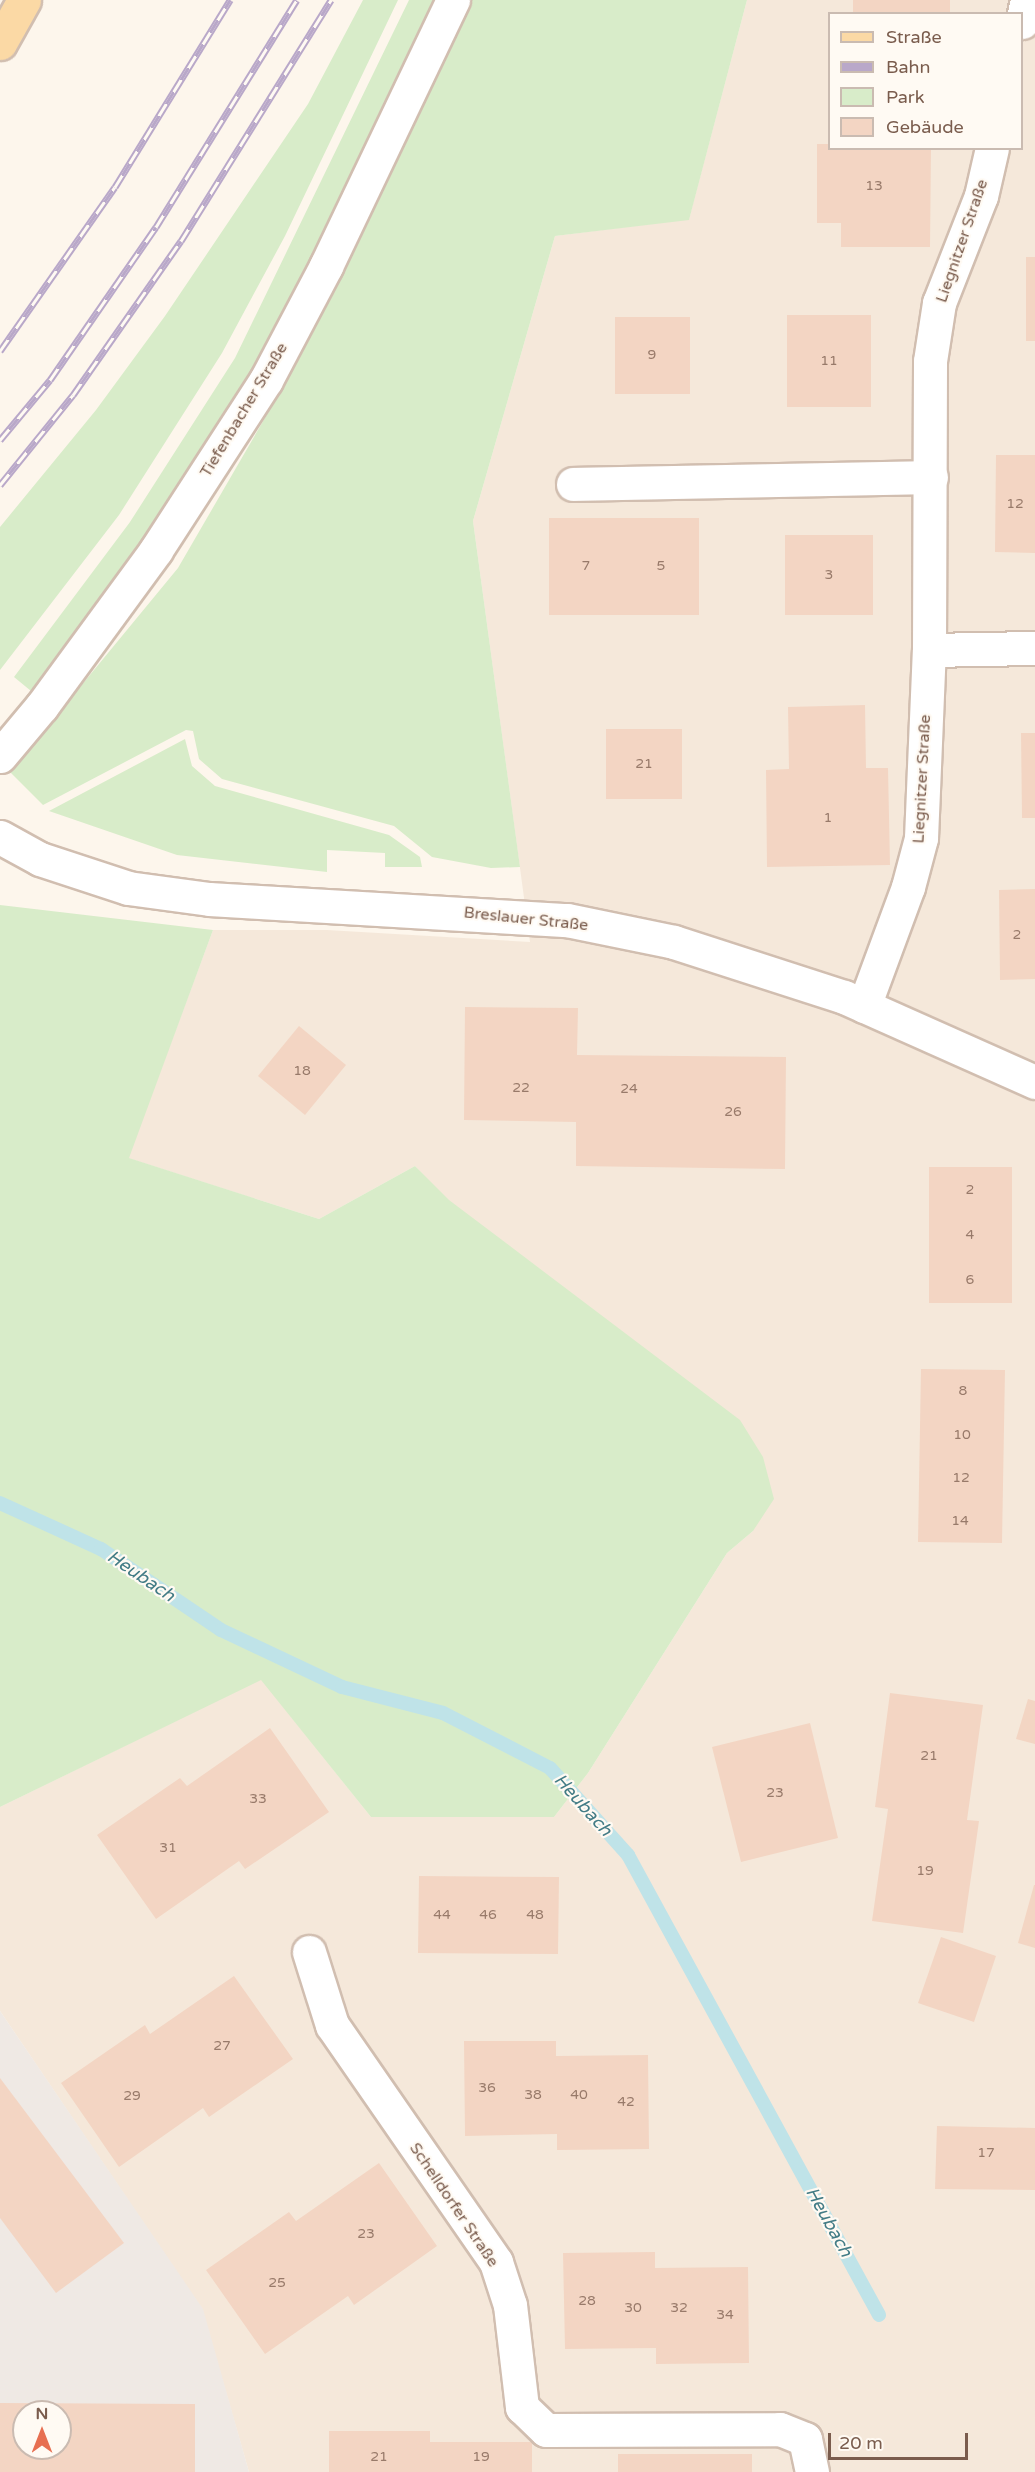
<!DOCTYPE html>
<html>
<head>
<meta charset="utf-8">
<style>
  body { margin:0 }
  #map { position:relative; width:1035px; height:2472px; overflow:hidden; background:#fdf6ec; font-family:"Varela Round",sans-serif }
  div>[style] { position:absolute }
  .residential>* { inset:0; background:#f5e8da }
  .industrial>* { inset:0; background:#efe9e4 }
  .green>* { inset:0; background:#d8ecc9 }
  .stream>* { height:14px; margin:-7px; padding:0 7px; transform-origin:7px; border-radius:7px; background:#bfe3e8 }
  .building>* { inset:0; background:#f3d5c3 }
  .roads { filter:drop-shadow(2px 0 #d1beb0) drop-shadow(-2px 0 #d1beb0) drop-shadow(0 2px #d1beb0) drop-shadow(0 -2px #d1beb0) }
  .minor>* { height:33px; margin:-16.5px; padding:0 16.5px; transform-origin:16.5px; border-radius:16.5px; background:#fff }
  .primary>* { height:33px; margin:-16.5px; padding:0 16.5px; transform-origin:16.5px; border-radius:16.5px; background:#fbd9a5 }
  .rail>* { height:7px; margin-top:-3.5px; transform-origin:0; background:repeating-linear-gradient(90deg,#fffaf3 0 14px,#b9a8c9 0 28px); box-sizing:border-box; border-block:2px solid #b9a8c9 }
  span { translate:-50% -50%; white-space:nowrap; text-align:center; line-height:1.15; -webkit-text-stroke:4.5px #fffaf3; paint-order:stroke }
  .number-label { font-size:14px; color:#987a6a }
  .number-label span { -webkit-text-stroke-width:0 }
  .street-label { font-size:16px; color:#7a5c4d }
  .water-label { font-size:18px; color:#437c86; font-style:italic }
  .legend { position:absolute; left:828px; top:12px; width:195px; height:138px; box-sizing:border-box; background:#fffaf3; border:2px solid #cabbb1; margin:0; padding:8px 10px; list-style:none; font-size:18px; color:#7a5c4d }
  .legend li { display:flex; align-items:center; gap:12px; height:30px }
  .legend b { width:30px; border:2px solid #cabbb1 }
  .north { position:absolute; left:12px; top:2400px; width:60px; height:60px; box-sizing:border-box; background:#fffaf3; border:2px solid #cabbb1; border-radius:50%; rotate:0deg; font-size:16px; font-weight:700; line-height:24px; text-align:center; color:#7a5c4d }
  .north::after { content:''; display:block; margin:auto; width:21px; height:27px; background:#e76f51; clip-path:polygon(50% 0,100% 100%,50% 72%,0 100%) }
  .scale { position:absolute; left:828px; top:2433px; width:140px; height:27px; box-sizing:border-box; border:3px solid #7a5c4d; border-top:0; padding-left:8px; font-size:18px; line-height:21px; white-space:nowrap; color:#7a5c4d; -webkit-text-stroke:4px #fffaf3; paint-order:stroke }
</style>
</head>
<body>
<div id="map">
  <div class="residential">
    <div style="clip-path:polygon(evenodd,747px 0,1035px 0,1035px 2472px,249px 2472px,202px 2309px,0 2011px,0 1807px,261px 1679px,371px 1817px,554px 1817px,588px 1773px,727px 1553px,753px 1531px,415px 1166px,319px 1219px,128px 1158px,213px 930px,327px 930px,530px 942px,473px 521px,555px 236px,689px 219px,747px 0,830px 14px,1022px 14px,1022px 148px,830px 148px,830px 14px)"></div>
  </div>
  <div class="industrial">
    <div style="clip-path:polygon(evenodd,0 2011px,203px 2309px,249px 2472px,0 2472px,0 2011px,24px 2412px,60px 2412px,60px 2448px,24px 2448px,24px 2412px)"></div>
  </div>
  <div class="green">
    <div style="clip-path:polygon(363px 0,398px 0,285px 236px,222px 353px,119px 515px,0 670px,0 527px,96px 410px,165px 316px,308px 104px)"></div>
    <div style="clip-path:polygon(409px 0,436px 0,313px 262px,253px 374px,144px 545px,31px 691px,14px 677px,130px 522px,235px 358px)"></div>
    <div style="clip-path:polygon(469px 0,747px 0,689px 220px,555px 236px,473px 521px,520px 867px,491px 868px,432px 857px,394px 826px,222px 779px,199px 759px,193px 731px,186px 730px,43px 805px,10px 772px,178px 568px,280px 392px,340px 275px)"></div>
    <div style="clip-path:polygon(185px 739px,192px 766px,215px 786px,389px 835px,420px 857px,422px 867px,385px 867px,385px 853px,327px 850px,327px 872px,177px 855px,49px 811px)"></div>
    <div style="clip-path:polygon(0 905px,213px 930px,129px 1158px,319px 1219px,415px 1166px,449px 1200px,740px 1420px,763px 1457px,774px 1499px,753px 1531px,727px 1553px,588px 1773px,554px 1817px,371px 1817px,261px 1680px,0 1807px)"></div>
  </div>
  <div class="stream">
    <div style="left:0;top:1503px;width:111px;rotate:24.5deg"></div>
    <div style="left:101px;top:1549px;width:145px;rotate:34deg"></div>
    <div style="left:221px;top:1630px;width:134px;rotate:25.2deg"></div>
    <div style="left:342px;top:1687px;width:104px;rotate:14.4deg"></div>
    <div style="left:443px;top:1713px;width:120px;rotate:27.2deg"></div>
    <div style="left:550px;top:1768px;width:117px;rotate:48.1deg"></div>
    <div style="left:628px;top:1855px;width:524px;rotate:61.38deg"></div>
  </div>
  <div class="building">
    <div style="clip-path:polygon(853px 0,950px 0,950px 14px,853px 14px)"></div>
    <div style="clip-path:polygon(817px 144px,830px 144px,830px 148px,931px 148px,930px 247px,841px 247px,841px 223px,817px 223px)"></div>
    <div style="clip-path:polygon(1026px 257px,1035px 257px,1035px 341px,1026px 341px)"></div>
    <div style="clip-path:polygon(787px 315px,871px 315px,871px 407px,787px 407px)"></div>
    <div style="clip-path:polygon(615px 317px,690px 317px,690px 394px,615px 394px)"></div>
    <div style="clip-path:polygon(996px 455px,1035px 455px,1035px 553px,995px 552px)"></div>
    <div style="clip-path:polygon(549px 518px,699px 518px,699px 615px,549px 615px)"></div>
    <div style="clip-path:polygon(785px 535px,873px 535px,873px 615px,785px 615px)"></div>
    <div style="clip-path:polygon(865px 705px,866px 768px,888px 768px,890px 865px,767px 867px,766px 770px,789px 769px,788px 707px)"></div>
    <div style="clip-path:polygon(606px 729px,682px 729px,682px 799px,606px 799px)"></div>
    <div style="clip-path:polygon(1021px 733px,1035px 733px,1035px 818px,1022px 818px)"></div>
    <div style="clip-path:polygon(1035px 889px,1035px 979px,1000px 980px,999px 890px)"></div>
    <div style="clip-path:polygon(465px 1007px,578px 1008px,577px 1055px,786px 1057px,785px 1169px,576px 1166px,576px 1122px,464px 1120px)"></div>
    <div style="clip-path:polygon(299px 1026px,346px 1065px,305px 1115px,258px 1076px)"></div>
    <div style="clip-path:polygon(929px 1167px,1012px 1167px,1012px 1303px,929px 1303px)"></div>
    <div style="clip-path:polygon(921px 1369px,1005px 1370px,1002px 1543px,918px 1542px)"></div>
    <div style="clip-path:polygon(890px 1693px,983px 1705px,967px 1820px,979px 1821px,963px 1933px,872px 1921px,888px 1809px,875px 1807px)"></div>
    <div style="clip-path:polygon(1028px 1699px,1035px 1701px,1035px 1744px,1016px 1739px)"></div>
    <div style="clip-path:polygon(810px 1723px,838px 1838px,741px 1862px,712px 1747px)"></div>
    <div style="clip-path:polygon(270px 1728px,329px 1812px,245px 1869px,239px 1861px,156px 1919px,97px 1835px,180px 1778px,187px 1786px)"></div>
    <div style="clip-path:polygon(419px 1876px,559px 1877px,558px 1954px,418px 1953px)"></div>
    <div style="clip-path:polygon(1034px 1885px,1035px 1885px,1035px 1948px,1018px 1943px)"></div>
    <div style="clip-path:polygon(941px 1937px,996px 1956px,974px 2022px,918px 2003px)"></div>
    <div style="clip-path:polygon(234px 1976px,293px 2059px,209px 2117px,203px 2108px,119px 2167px,61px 2083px,145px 2025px,150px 2034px)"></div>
    <div style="clip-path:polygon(464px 2041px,556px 2041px,556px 2056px,648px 2055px,649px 2149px,557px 2150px,557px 2134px,465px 2136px)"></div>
    <div style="clip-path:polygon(0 2078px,124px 2243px,56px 2293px,0 2218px)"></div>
    <div style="clip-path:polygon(937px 2126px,1035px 2128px,1035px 2190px,935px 2189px)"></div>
    <div style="clip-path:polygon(379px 2163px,437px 2246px,354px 2305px,348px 2296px,265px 2354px,206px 2270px,289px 2212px,296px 2221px)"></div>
    <div style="clip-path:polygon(655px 2252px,655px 2268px,748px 2267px,749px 2363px,656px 2364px,656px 2348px,565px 2349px,563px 2253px)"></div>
    <div style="clip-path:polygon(evenodd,0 2403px,195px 2404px,195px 2472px,0 2472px,0 2403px,24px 2412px,60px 2412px,60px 2448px,24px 2448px,24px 2412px)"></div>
    <div style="clip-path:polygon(329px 2431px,430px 2431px,430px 2442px,532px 2442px,532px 2472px,329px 2472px)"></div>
    <div style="clip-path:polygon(618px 2454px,752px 2454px,752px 2472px,618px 2472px)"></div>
  </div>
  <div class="roads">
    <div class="minor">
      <div style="left:1022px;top:22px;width:23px;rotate:-77deg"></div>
      <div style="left:573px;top:484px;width:358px;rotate:-1.1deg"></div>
      <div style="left:929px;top:650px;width:106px;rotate:-1.1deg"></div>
      <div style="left:0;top:756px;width:65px;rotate:-50deg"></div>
      <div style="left:42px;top:706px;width:193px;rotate:-53.8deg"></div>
      <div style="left:156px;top:550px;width:202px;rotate:-57.1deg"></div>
      <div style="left:266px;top:380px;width:129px;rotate:-62.2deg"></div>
      <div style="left:326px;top:266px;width:295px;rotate:-64.5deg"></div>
      <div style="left:0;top:837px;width:46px;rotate:28.8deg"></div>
      <div style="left:40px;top:859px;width:93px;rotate:18.2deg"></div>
      <div style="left:128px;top:888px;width:82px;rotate:7.7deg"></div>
      <div style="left:209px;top:899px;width:359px;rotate:3.4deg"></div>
      <div style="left:567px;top:920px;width:109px;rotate:11.6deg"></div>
      <div style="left:674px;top:942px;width:179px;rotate:17.9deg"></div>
      <div style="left:844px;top:997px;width:209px;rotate:24deg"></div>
      <div style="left:864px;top:1006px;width:127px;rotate:-69.7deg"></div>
      <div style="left:908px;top:887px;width:51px;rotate:-75.1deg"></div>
      <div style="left:921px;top:838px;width:188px;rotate:-87.6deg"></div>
      <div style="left:929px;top:650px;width:289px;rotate:-89.8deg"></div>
      <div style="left:930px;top:361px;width:59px;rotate:-81.2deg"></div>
      <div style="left:939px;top:303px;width:115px;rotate:-68.6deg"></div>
      <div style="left:981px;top:196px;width:49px;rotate:-77.1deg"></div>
      <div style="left:309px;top:1952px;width:77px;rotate:72.5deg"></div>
      <div style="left:332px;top:2025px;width:288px;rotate:55.3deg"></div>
      <div style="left:496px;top:2262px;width:45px;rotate:72deg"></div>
      <div style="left:510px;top:2305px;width:103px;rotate:83.3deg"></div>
      <div style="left:522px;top:2407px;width:33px;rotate:44deg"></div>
      <div style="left:546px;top:2430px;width:234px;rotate:-0.2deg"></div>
      <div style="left:780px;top:2429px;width:27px;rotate:22deg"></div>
      <div style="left:805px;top:2439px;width:34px;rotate:78deg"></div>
    </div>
    <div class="primary">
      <div style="left:0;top:43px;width:49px;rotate:-60.8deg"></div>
    </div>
  </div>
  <div class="rail">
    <div style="left:0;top:351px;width:200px;rotate:-55deg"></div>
    <div style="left:115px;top:187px;width:220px;rotate:-58.4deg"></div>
    <div style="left:0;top:440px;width:78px;rotate:-50.2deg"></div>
    <div style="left:50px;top:380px;width:186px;rotate:-55.3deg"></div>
    <div style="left:156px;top:227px;width:267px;rotate:-58.2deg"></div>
    <div style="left:0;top:485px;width:116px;rotate:-51deg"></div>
    <div style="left:73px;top:395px;width:188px;rotate:-55deg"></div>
    <div style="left:181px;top:241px;width:284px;rotate:-58.1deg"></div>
  </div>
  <div class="number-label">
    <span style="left:874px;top:186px">13</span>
    <span style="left:652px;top:355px">9</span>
    <span style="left:829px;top:361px">11</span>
    <span style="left:1015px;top:504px">12</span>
    <span style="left:586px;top:566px">7</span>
    <span style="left:661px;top:566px">5</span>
    <span style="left:829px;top:575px">3</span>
    <span style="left:644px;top:764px">21</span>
    <span style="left:828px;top:818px">1</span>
    <span style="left:1017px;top:935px">2</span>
    <span style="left:302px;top:1071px">18</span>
    <span style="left:521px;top:1088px">22</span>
    <span style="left:629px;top:1089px">24</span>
    <span style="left:733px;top:1112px">26</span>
    <span style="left:970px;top:1190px">2</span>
    <span style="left:970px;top:1235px">4</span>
    <span style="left:970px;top:1280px">6</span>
    <span style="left:963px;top:1391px">8</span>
    <span style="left:962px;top:1435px">10</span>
    <span style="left:961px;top:1478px">12</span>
    <span style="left:960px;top:1521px">14</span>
    <span style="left:929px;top:1756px">21</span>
    <span style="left:775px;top:1793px">23</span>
    <span style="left:258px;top:1799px">33</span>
    <span style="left:168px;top:1848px">31</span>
    <span style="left:925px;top:1871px">19</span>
    <span style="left:442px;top:1915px">44</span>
    <span style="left:488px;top:1915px">46</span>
    <span style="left:535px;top:1915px">48</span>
    <span style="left:222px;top:2046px">27</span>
    <span style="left:487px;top:2088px">36</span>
    <span style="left:533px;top:2095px">38</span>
    <span style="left:579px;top:2095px">40</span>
    <span style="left:132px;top:2096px">29</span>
    <span style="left:626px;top:2102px">42</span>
    <span style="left:986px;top:2153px">17</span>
    <span style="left:366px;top:2234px">23</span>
    <span style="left:277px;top:2283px">25</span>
    <span style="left:587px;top:2301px">28</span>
    <span style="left:633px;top:2308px">30</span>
    <span style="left:679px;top:2308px">32</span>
    <span style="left:725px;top:2315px">34</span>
    <span style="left:379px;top:2457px">21</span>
    <span style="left:481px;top:2457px">19</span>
  </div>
  <div class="street-label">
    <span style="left:962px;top:241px;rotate:-71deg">Liegnitzer Straße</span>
    <span style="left:244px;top:410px;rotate:-59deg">Tiefenbacher Straße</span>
    <span style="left:922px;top:779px;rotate:-87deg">Liegnitzer Straße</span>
    <span style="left:526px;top:919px;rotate:6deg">Breslauer Straße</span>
    <span style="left:454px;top:2205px;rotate:56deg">Schelldorfer Straße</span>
  </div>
  <div class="water-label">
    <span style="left:141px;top:1576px;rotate:34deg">Heubach</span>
    <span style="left:583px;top:1805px;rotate:48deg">Heubach</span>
    <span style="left:829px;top:2222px;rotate:61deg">Heubach</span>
  </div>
  <ul class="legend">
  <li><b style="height:8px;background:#fbd9a5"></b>Straße</li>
  <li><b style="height:8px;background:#b9a8c9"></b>Bahn</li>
  <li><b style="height:16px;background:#d8ecc9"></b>Park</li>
  <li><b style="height:16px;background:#f3d5c3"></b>Gebäude</li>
  </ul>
  <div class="north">N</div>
  <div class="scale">20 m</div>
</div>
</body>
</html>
